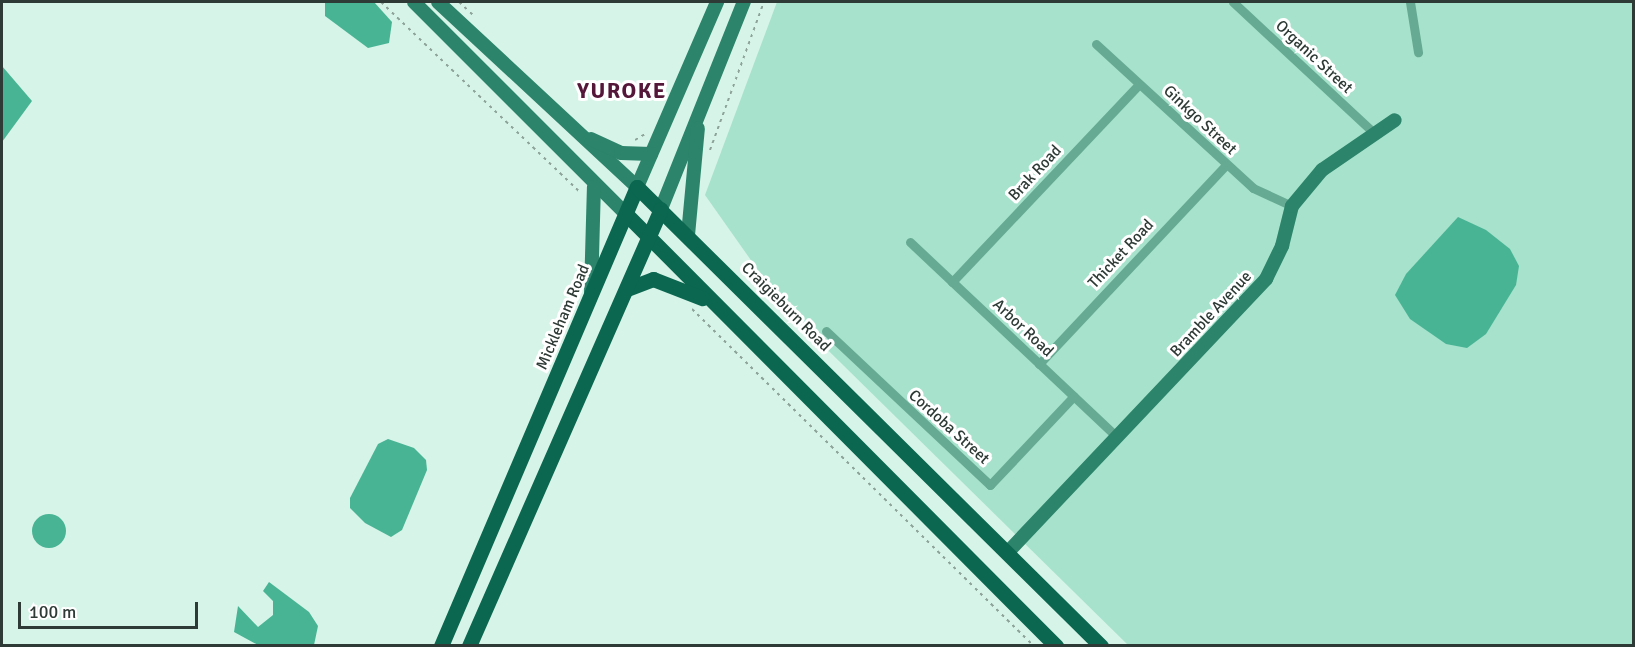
<!DOCTYPE html>
<html>
<head>
<meta charset="utf-8">
<style>
  body { margin:0 }
  #map { position:relative; width:1635px; height:647px; overflow:hidden; background:#d6f4e8; font-family:Signika,sans-serif }
  div>[style] { position:absolute }
  .green>* { inset:0; background:#a6e2cc }
  .water>* { inset:0; background:#48b494 }
  .round { border-radius:50% }
  .path>* { height:2px; margin-top:-1px; transform-origin:0; background:repeating-linear-gradient(90deg,#8da39a 0 3px,transparent 0 7.5px) }
  .street>* { height:9px; margin:-4.5px; padding:0 4.5px; transform-origin:4.5px; border-radius:4.5px; background:#67aa93 }
  .secondary>* { height:14px; margin:-7px; padding:0 7px; transform-origin:7px; border-radius:7px; background:#2c846a }
  .primary>* { height:15px; margin:-7.5px; padding:0 7.5px; transform-origin:7.5px; border-radius:7.5px; background:#0b6750 }
  span { translate:-50% -50%; white-space:nowrap; text-align:center; line-height:1.15; -webkit-text-stroke:6px #fff; paint-order:stroke }
  .street-label { font-size:16px; color:#2e3a35 }
  .district-label { font-size:22px; color:#541639; font-weight:700; letter-spacing:1.5px }
  .frame { position:absolute; inset:0; border:3px solid #2e3a35; pointer-events:none }
  .scale { position:absolute; left:18px; top:602px; width:180px; height:27px; box-sizing:border-box; border:3px solid #2e3a35; border-top:0; padding-left:8px; font-size:18px; line-height:21px; white-space:nowrap; color:#2e3a35; -webkit-text-stroke:4px #fff; paint-order:stroke }
</style>
</head>
<body>
<div id="map">
  <div class="green">
    <div style="clip-path:polygon(777px 2px,1633px 2px,1633px 645px,1128px 645px,784px 307px,705px 195px)"></div>
  </div>
  <div class="water">
    <div style="clip-path:polygon(325px 2px,374px 2px,392px 22px,389px 43px,368px 48px,325px 16px)"></div>
    <div style="clip-path:polygon(2px 66px,32px 101px,2px 142px)"></div>
    <div style="clip-path:polygon(1458px 217px,1486px 230px,1510px 249px,1519px 266px,1516px 285px,1486px 334px,1467px 348px,1446px 344px,1410px 319px,1395px 295px,1406px 274px)"></div>
    <div style="clip-path:polygon(388px 439px,414px 448px,426px 460px,427px 470px,402px 530px,391px 537px,365px 523px,350px 508px,350px 498px,378px 444px)"></div>
    <div class="round" style="left:32px;top:514px;width:34px;height:34px"></div>
    <div style="clip-path:polygon(269px 582px,309px 612px,318px 626px,314px 645px,258px 645px,234px 632px,238px 606px,258px 627px,273px 615px,273px 601px,263px 591px)"></div>
  </div>
  <div class="path">
    <div style="left:381px;top:2px;width:275px;rotate:43.7deg"></div>
    <div style="left:459px;top:2px;width:21px;rotate:43deg"></div>
    <div style="left:635px;top:140px;width:12px;rotate:-31deg"></div>
    <div style="left:710px;top:150px;width:158px;rotate:-70deg"></div>
    <div style="left:692px;top:309px;width:480px;rotate:44.6deg"></div>
  </div>
  <div class="street">
    <div style="left:1233px;top:2px;width:194px;rotate:42.9deg"></div>
    <div style="left:1410px;top:2px;width:51px;rotate:80.9deg"></div>
    <div style="left:1096px;top:44px;width:213px;rotate:42.5deg"></div>
    <div style="left:1253px;top:188px;width:43px;rotate:24.8deg"></div>
    <div style="left:910px;top:242px;width:284px;rotate:43.3deg"></div>
    <div style="left:952px;top:282px;width:272px;rotate:-46.6deg"></div>
    <div style="left:826px;top:331px;width:225px;rotate:43.2deg"></div>
    <div style="left:990px;top:485px;width:122px;rotate:-46.7deg"></div>
    <div style="left:1039px;top:364px;width:273px;rotate:-46.8deg"></div>
  </div>
  <div class="secondary">
    <div style="left:414px;top:2px;width:300px;rotate:45deg"></div>
    <div style="left:438px;top:2px;width:272px;rotate:42.9deg"></div>
    <div style="left:637px;top:187px;width:202px;rotate:-66.6deg"></div>
    <div style="left:591px;top:139px;width:33px;rotate:25deg"></div>
    <div style="left:621px;top:153px;width:30px;rotate:2deg"></div>
    <div style="left:661px;top:209px;width:223px;rotate:-68.2deg"></div>
    <div style="left:688px;top:235px;width:107px;rotate:-84.7deg"></div>
    <div style="left:591px;top:292px;width:105px;rotate:-88.4deg"></div>
    <div style="left:1008px;top:552px;width:376px;rotate:-46.6deg"></div>
    <div style="left:1266px;top:279px;width:37px;rotate:-64deg"></div>
    <div style="left:1282px;top:246px;width:41px;rotate:-76deg"></div>
    <div style="left:1292px;top:206px;width:47px;rotate:-50.2deg"></div>
    <div style="left:1322px;top:170px;width:88px;rotate:-34.4deg"></div>
  </div>
  <div class="primary">
    <div style="left:626px;top:214px;width:610px;rotate:45.13deg"></div>
    <div style="left:627px;top:289px;width:28px;rotate:-21deg"></div>
    <div style="left:653px;top:279px;width:53px;rotate:21.2deg"></div>
    <div style="left:441px;top:646px;width:499px;rotate:-66.9deg"></div>
    <div style="left:637px;top:187px;width:653px;rotate:44.69deg"></div>
    <div style="left:469px;top:646px;width:477px;rotate:-66.3deg"></div>
  </div>
  <div class="street-label">
    <span style="left:1314px;top:57px;rotate:43deg">Organic Street</span>
    <span style="left:1200px;top:120px;rotate:43deg">Ginkgo Street</span>
    <span style="left:1035px;top:173px;rotate:-47deg">Brak Road</span>
    <span style="left:1121px;top:254px;rotate:-47deg">Thicket Road</span>
    <span style="left:786px;top:307px;rotate:45deg">Craigieburn Road</span>
    <span style="left:1211px;top:314px;rotate:-47deg">Bramble Avenue</span>
    <span style="left:563px;top:317px;rotate:-67deg">Mickleham Road</span>
    <span style="left:1023px;top:328px;rotate:43deg">Arbor Road</span>
    <span style="left:949px;top:427px;rotate:42deg">Cordoba Street</span>
  </div>
  <div class="district-label">
    <span style="left:622px;top:91px">YUROKE</span>
  </div>
  <div class="frame"></div>
  <div class="scale">100 m</div>
</div>
</body>
</html>
